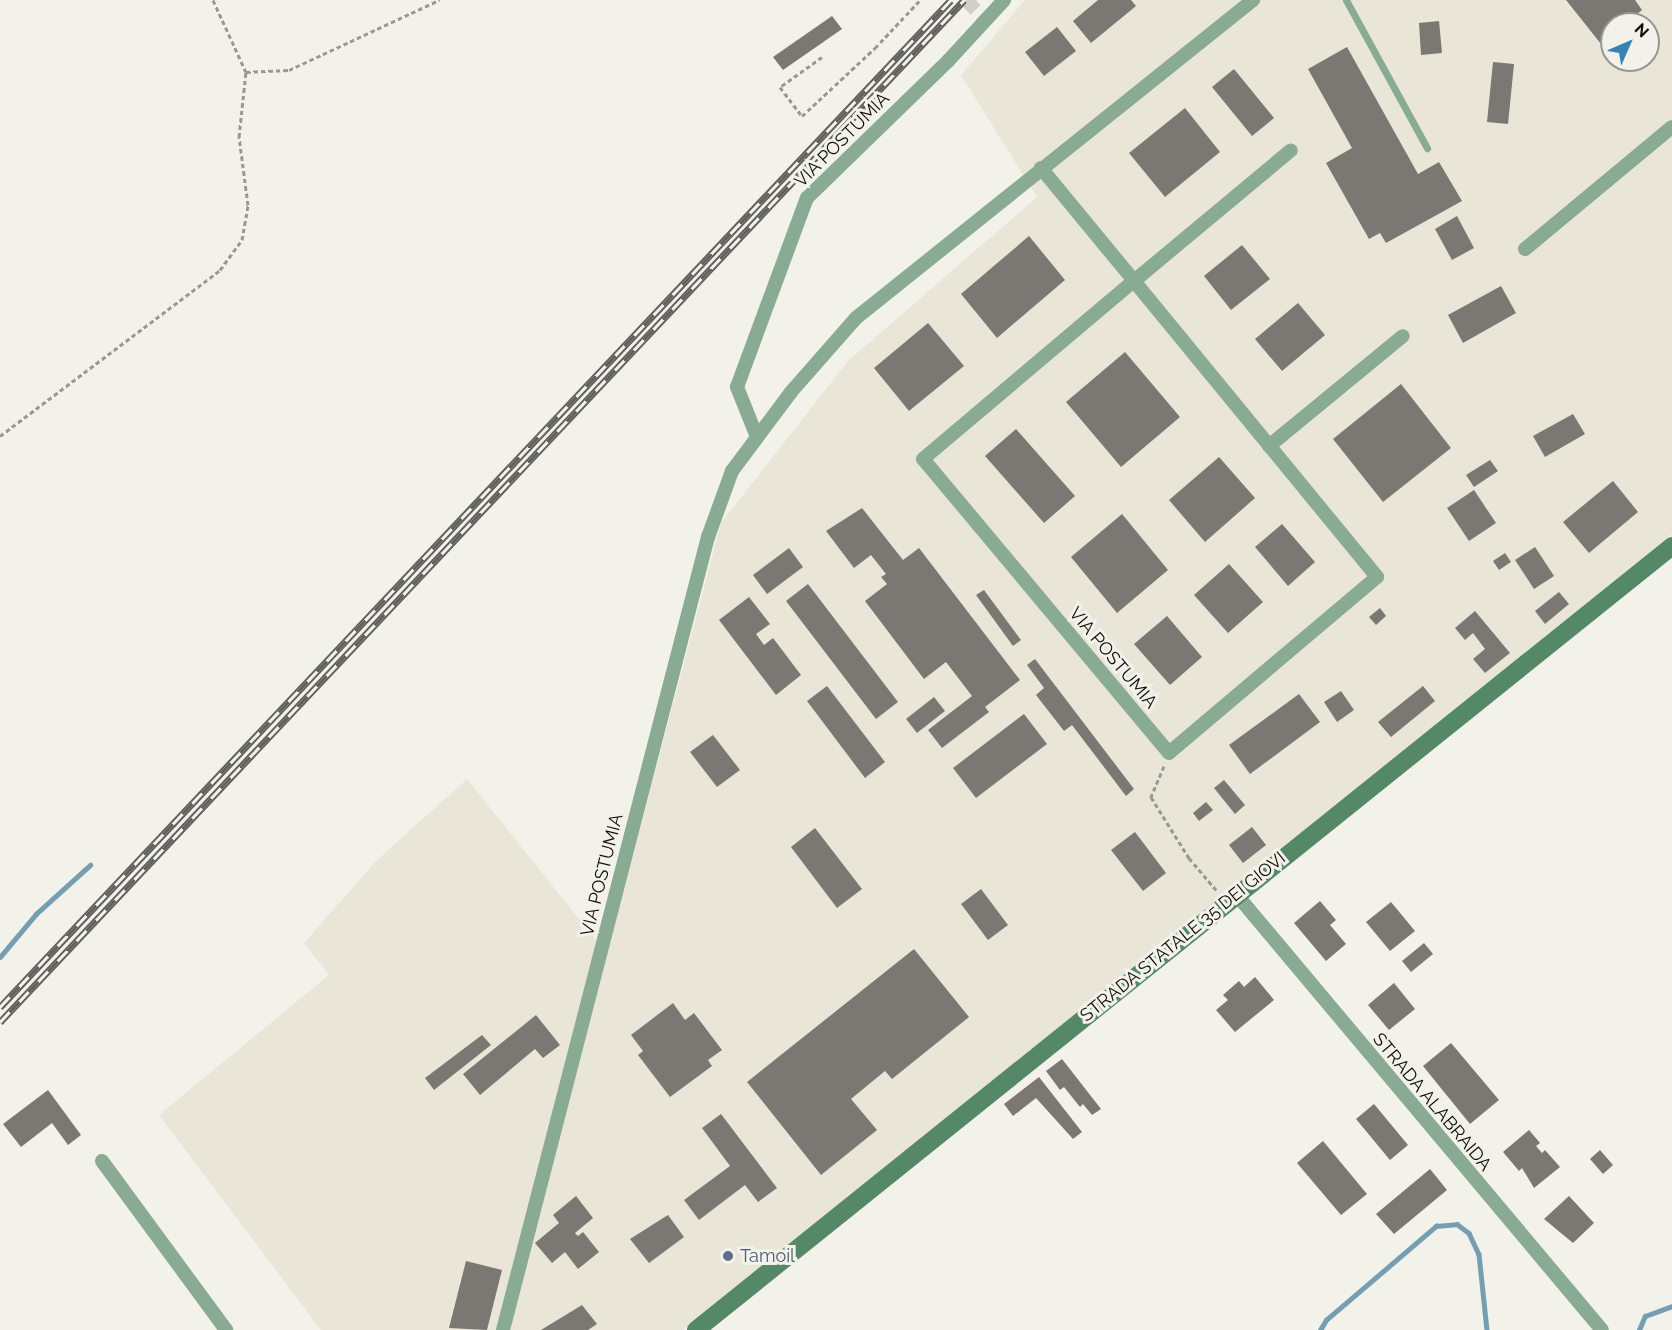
<!DOCTYPE html>
<html>
<head>
<meta charset="utf-8">
<style>
  body { margin:0 }
  #map { position:relative; width:1672px; height:1330px; overflow:hidden; background:#f2f1ea; font-family:Raleway,sans-serif }
  div>[style] { position:absolute }
  .built>* { inset:0; background:#e9e6d8 }
  .stream>* { height:4.5px; margin:-2.25px; padding:0 2.25px; transform-origin:2.25px; border-radius:2.25px; background:#759eb2 }
  .building>* { inset:0; background:#7b7773 }
  .minor-tunnel>* { height:14px; margin-top:-7px; transform-origin:0; background:repeating-linear-gradient(90deg,#d0cfc9 0 14px,transparent 0 21px) }
  .path>* { height:3px; margin-top:-1.5px; transform-origin:0; background:repeating-linear-gradient(90deg,#999893 0 4.5px,transparent 0 7.5px) }
  .service>* { height:7px; margin:-3.5px; padding:0 3.5px; transform-origin:3.5px; border-radius:3.5px; background:#89ab93 }
  .minor>* { height:14px; margin:-7px; padding:0 7px; transform-origin:7px; border-radius:7px; background:#89ab93 }
  .secondary>* { height:18px; margin:-9px; padding:0 9px; transform-origin:9px; border-radius:9px; background:#548866 }
  .rail>* { height:7px; margin-top:-3.5px; transform-origin:0; background:repeating-linear-gradient(90deg,#f2f1ea 0 14px,#61605c 0 28px); box-sizing:border-box; border-block:2px solid #61605c }
  .dots>* { width:16px; height:16px; translate:-50% -50%; box-sizing:border-box; border:3px solid #f2f1ea; border-radius:50% }
  span { translate:-50% -50%; white-space:nowrap; text-align:center; line-height:1.15; -webkit-text-stroke:6px #f2f1ea; paint-order:stroke }
  .street-label { font-size:18px; color:#0f0e0c }
  .service-label { font-size:18px; color:#4e5e75 }
  .left { translate:0 -50%; text-align:left }
  .north { position:absolute; left:1600px; top:12px; width:60px; height:60px; box-sizing:border-box; background:#f2f1ea; border:2px solid #979691; border-radius:50%; rotate:45deg; font-size:16px; font-weight:700; line-height:24px; text-align:center; color:#0f0e0c }
  .north::after { content:''; display:block; margin:auto; width:21px; height:27px; background:#3783b6; clip-path:polygon(50% 0,100% 100%,50% 72%,0 100%) }
</style>
</head>
<body>
<div id="map">
  <div class="built">
    <div style="clip-path:polygon(evenodd,1025px 0,1672px 0,1672px 534px,683px 1330px,321px 1330px,159px 1115px,329px 975px,304px 943px,377px 860px,467px 779px,607px 954px,721px 523px,848px 361px,1037px 197px,961px 75px,1025px 0,1612px 24px,1648px 24px,1648px 60px,1612px 60px,1612px 24px)"></div>
  </div>
  <div class="stream">
    <div style="left:0;top:957px;width:56px;rotate:-50.1deg"></div>
    <div style="left:36px;top:914px;width:73px;rotate:-42.2deg"></div>
    <div style="left:1320px;top:1330px;width:12px;rotate:-59deg"></div>
    <div style="left:1326px;top:1320px;width:145px;rotate:-40.5deg"></div>
    <div style="left:1436px;top:1226px;width:21px;rotate:-5deg"></div>
    <div style="left:1457px;top:1224px;width:15px;rotate:37deg"></div>
    <div style="left:1469px;top:1233px;width:23px;rotate:65deg"></div>
    <div style="left:1479px;top:1254px;width:76px;rotate:84deg"></div>
    <div style="left:1639px;top:1330px;width:15px;rotate:-67deg"></div>
    <div style="left:1645px;top:1316px;width:29px;rotate:-20deg"></div>
  </div>
  <div class="building">
    <div style="clip-path:polygon(1098px 0,1131px 0,1136px 6px,1091px 43px,1073px 21px)"></div>
    <div style="clip-path:polygon(1566px 0,1635px 0,1642px 10px,1625px 24px,1612px 24px,1612px 34px,1601px 44px)"></div>
    <div style="clip-path:polygon(832px 16px,842px 29px,783px 70px,773px 57px)"></div>
    <div style="clip-path:polygon(1439px 21px,1442px 53px,1421px 55px,1419px 23px)"></div>
    <div style="clip-path:polygon(1057px 27px,1076px 51px,1044px 76px,1025px 52px)"></div>
    <div style="clip-path:polygon(1347px 47px,1418px 174px,1439px 162px,1462px 201px,1386px 243px,1380px 233px,1369px 239px,1326px 163px,1352px 148px,1308px 69px)"></div>
    <div style="clip-path:polygon(1493px 62px,1514px 64px,1508px 124px,1487px 122px)"></div>
    <div style="clip-path:polygon(1234px 69px,1274px 118px,1252px 136px,1212px 87px)"></div>
    <div style="clip-path:polygon(1185px 108px,1220px 152px,1165px 197px,1129px 153px)"></div>
    <div style="clip-path:polygon(1457px 216px,1474px 248px,1452px 260px,1435px 229px)"></div>
    <div style="clip-path:polygon(1029px 236px,1065px 280px,997px 338px,961px 294px)"></div>
    <div style="clip-path:polygon(1242px 245px,1270px 279px,1231px 310px,1204px 276px)"></div>
    <div style="clip-path:polygon(1501px 286px,1516px 313px,1463px 343px,1448px 315px)"></div>
    <div style="clip-path:polygon(1298px 303px,1325px 335px,1282px 371px,1255px 339px)"></div>
    <div style="clip-path:polygon(928px 323px,964px 366px,909px 411px,874px 368px)"></div>
    <div style="clip-path:polygon(1125px 352px,1180px 417px,1121px 467px,1066px 402px)"></div>
    <div style="clip-path:polygon(1401px 384px,1451px 448px,1383px 502px,1333px 439px)"></div>
    <div style="clip-path:polygon(1573px 414px,1585px 434px,1545px 457px,1533px 436px)"></div>
    <div style="clip-path:polygon(1016px 429px,1075px 496px,1044px 523px,985px 456px)"></div>
    <div style="clip-path:polygon(1219px 457px,1255px 498px,1205px 542px,1169px 500px)"></div>
    <div style="clip-path:polygon(1490px 460px,1498px 471px,1474px 487px,1466px 475px)"></div>
    <div style="clip-path:polygon(1613px 481px,1638px 512px,1589px 553px,1563px 522px)"></div>
    <div style="clip-path:polygon(1474px 490px,1496px 523px,1469px 541px,1447px 508px)"></div>
    <div style="clip-path:polygon(862px 508px,903px 560px,919px 548px,1020px 680px,985px 707px,989px 712px,942px 748px,928px 730px,972px 696px,946px 662px,924px 679px,865px 601px,887px 584px,881px 577px,886px 574px,871px 555px,854px 568px,826px 531px)"></div>
    <div style="clip-path:polygon(1122px 514px,1168px 570px,1117px 613px,1071px 557px)"></div>
    <div style="clip-path:polygon(1282px 524px,1315px 562px,1288px 586px,1255px 547px)"></div>
    <div style="clip-path:polygon(1535px 547px,1554px 576px,1534px 589px,1515px 560px)"></div>
    <div style="clip-path:polygon(789px 548px,803px 567px,767px 594px,753px 575px)"></div>
    <div style="clip-path:polygon(1505px 553px,1511px 562px,1499px 570px,1493px 561px)"></div>
    <div style="clip-path:polygon(1229px 564px,1263px 602px,1228px 633px,1194px 595px)"></div>
    <div style="clip-path:polygon(808px 584px,898px 702px,876px 719px,786px 601px)"></div>
    <div style="clip-path:polygon(984px 590px,1021px 640px,1013px 646px,976px 595px)"></div>
    <div style="clip-path:polygon(1559px 592px,1569px 604px,1545px 624px,1535px 611px)"></div>
    <div style="clip-path:polygon(749px 597px,770px 624px,756px 634px,764px 645px,773px 638px,801px 675px,776px 695px,719px 620px)"></div>
    <div style="clip-path:polygon(1380px 608px,1386px 616px,1376px 625px,1369px 617px)"></div>
    <div style="clip-path:polygon(1475px 611px,1510px 653px,1485px 673px,1473px 659px,1485px 649px,1473px 633px,1465px 640px,1455px 628px)"></div>
    <div style="clip-path:polygon(1167px 616px,1202px 657px,1170px 685px,1134px 644px)"></div>
    <div style="clip-path:polygon(1035px 659px,1134px 789px,1126px 796px,1072px 725px,1064px 731px,1036px 695px,1044px 688px,1027px 665px)"></div>
    <div style="clip-path:polygon(827px 686px,885px 762px,865px 778px,807px 701px)"></div>
    <div style="clip-path:polygon(1423px 686px,1435px 701px,1391px 737px,1378px 722px)"></div>
    <div style="clip-path:polygon(1341px 691px,1354px 710px,1337px 722px,1324px 702px)"></div>
    <div style="clip-path:polygon(1299px 694px,1320px 722px,1250px 774px,1229px 745px)"></div>
    <div style="clip-path:polygon(934px 697px,945px 711px,917px 733px,906px 719px)"></div>
    <div style="clip-path:polygon(1024px 714px,1047px 744px,976px 798px,953px 768px)"></div>
    <div style="clip-path:polygon(713px 735px,740px 770px,717px 787px,690px 752px)"></div>
    <div style="clip-path:polygon(1224px 780px,1245px 805px,1235px 814px,1214px 788px)"></div>
    <div style="clip-path:polygon(1206px 802px,1213px 810px,1199px 821px,1193px 813px)"></div>
    <div style="clip-path:polygon(1252px 827px,1266px 845px,1243px 863px,1229px 845px)"></div>
    <div style="clip-path:polygon(815px 828px,862px 889px,837px 908px,791px 847px)"></div>
    <div style="clip-path:polygon(1135px 832px,1166px 873px,1143px 891px,1111px 850px)"></div>
    <div style="clip-path:polygon(981px 889px,1008px 925px,988px 940px,961px 904px)"></div>
    <div style="clip-path:polygon(1320px 901px,1336px 920px,1330px 925px,1346px 944px,1326px 961px,1294px 923px)"></div>
    <div style="clip-path:polygon(1391px 902px,1415px 931px,1390px 951px,1366px 922px)"></div>
    <div style="clip-path:polygon(1424px 943px,1433px 954px,1411px 972px,1402px 961px)"></div>
    <div style="clip-path:polygon(914px 949px,969px 1017px,892px 1079px,885px 1071px,851px 1099px,877px 1130px,821px 1175px,747px 1082px)"></div>
    <div style="clip-path:polygon(1255px 977px,1274px 1000px,1235px 1032px,1216px 1010px,1228px 1000px,1223px 995px,1239px 981px,1244px 987px)"></div>
    <div style="clip-path:polygon(1394px 983px,1415px 1009px,1389px 1030px,1368px 1005px)"></div>
    <div style="clip-path:polygon(673px 1003px,685px 1020px,694px 1013px,722px 1050px,708px 1060px,712px 1066px,670px 1097px,638px 1055px,643px 1051px,631px 1035px)"></div>
    <div style="clip-path:polygon(536px 1015px,560px 1045px,543px 1058px,535px 1049px,480px 1095px,463px 1074px)"></div>
    <div style="clip-path:polygon(482px 1035px,491px 1045px,434px 1090px,425px 1078px)"></div>
    <div style="clip-path:polygon(1451px 1043px,1499px 1100px,1470px 1124px,1423px 1066px)"></div>
    <div style="clip-path:polygon(1062px 1059px,1101px 1109px,1092px 1115px,1083px 1104px,1080px 1107px,1064px 1087px,1060px 1090px,1046px 1071px)"></div>
    <div style="clip-path:polygon(1039px 1077px,1082px 1132px,1073px 1139px,1036px 1098px,1013px 1116px,1004px 1104px)"></div>
    <div style="clip-path:polygon(48px 1090px,81px 1135px,68px 1145px,52px 1123px,21px 1147px,3px 1124px)"></div>
    <div style="clip-path:polygon(1374px 1104px,1408px 1145px,1390px 1160px,1356px 1119px)"></div>
    <div style="clip-path:polygon(721px 1114px,777px 1188px,758px 1202px,745px 1185px,699px 1220px,684px 1200px,730px 1166px,702px 1128px)"></div>
    <div style="clip-path:polygon(1529px 1130px,1540px 1143px,1536px 1146px,1542px 1153px,1545px 1150px,1560px 1167px,1534px 1188px,1522px 1168px,1519px 1171px,1503px 1152px)"></div>
    <div style="clip-path:polygon(1323px 1141px,1367px 1194px,1341px 1215px,1297px 1163px)"></div>
    <div style="clip-path:polygon(1600px 1150px,1613px 1165px,1603px 1174px,1590px 1159px)"></div>
    <div style="clip-path:polygon(1430px 1169px,1447px 1190px,1394px 1234px,1376px 1214px)"></div>
    <div style="clip-path:polygon(576px 1196px,593px 1218px,575px 1233px,578px 1236px,583px 1232px,599px 1252px,578px 1269px,565px 1252px,552px 1263px,535px 1243px,559px 1223px,553px 1215px)"></div>
    <div style="clip-path:polygon(1569px 1196px,1594px 1223px,1573px 1243px,1544px 1219px)"></div>
    <div style="clip-path:polygon(668px 1215px,684px 1237px,649px 1263px,630px 1239px)"></div>
    <div style="clip-path:polygon(466px 1261px,502px 1270px,487px 1330px,449px 1328px)"></div>
    <div style="clip-path:polygon(582px 1305px,597px 1324px,588px 1330px,541px 1330px)"></div>
  </div>
  <div class="minor-tunnel">
    <div style="left:966px;top:0;width:29px;rotate:46deg"></div>
  </div>
  <div class="path">
    <div style="left:213px;top:0;width:79px;rotate:65.4deg"></div>
    <div style="left:246px;top:72px;width:43px;rotate:-2.7deg"></div>
    <div style="left:289px;top:70px;width:166px;rotate:-25deg"></div>
    <div style="left:822px;top:57px;width:52px;rotate:144.5deg"></div>
    <div style="left:780px;top:87px;width:36px;rotate:53deg"></div>
    <div style="left:802px;top:116px;width:100px;rotate:-43deg"></div>
    <div style="left:875px;top:48px;width:66px;rotate:-46.8deg"></div>
    <div style="left:0;top:436px;width:276px;rotate:-37deg"></div>
    <div style="left:220px;top:270px;width:37px;rotate:-54deg"></div>
    <div style="left:242px;top:240px;width:36px;rotate:-80deg"></div>
    <div style="left:248px;top:205px;width:69px;rotate:-97.5deg"></div>
    <div style="left:239px;top:137px;width:65px;rotate:-83.9deg"></div>
    <div style="left:1164px;top:766px;width:34px;rotate:113deg"></div>
    <div style="left:1151px;top:797px;width:72px;rotate:58.1deg"></div>
    <div style="left:1189px;top:858px;width:43px;rotate:49.7deg"></div>
  </div>
  <div class="service">
    <div style="left:1346px;top:0;width:169px;rotate:61.3deg"></div>
  </div>
  <div class="minor">
    <div style="left:1041px;top:168px;width:146px;rotate:50.5deg"></div>
    <div style="left:1134px;top:281px;width:383px;rotate:50.6deg"></div>
    <div style="left:1377px;top:577px;width:272px;rotate:139.8deg"></div>
    <div style="left:1169px;top:753px;width:383px;rotate:-129.9deg"></div>
    <div style="left:923px;top:459px;width:276px;rotate:-40.2deg"></div>
    <div style="left:1134px;top:281px;width:204px;rotate:-39.8deg"></div>
    <div style="left:1525px;top:249px;width:191px;rotate:-39.7deg"></div>
    <div style="left:757px;top:437px;width:54px;rotate:-111.8deg"></div>
    <div style="left:737px;top:387px;width:202px;rotate:-69.7deg"></div>
    <div style="left:807px;top:198px;width:197px;rotate:-44.2deg"></div>
    <div style="left:948px;top:61px;width:83px;rotate:-47.4deg"></div>
    <div style="left:1269px;top:446px;width:173px;rotate:-39.4deg"></div>
    <div style="left:1236px;top:894px;width:569px;rotate:49.99deg"></div>
    <div style="left:102px;top:1161px;width:210px;rotate:53.7deg"></div>
    <div style="left:503px;top:1330px;width:819px;rotate:-75.51deg"></div>
    <div style="left:708px;top:537px;width:70px;rotate:-70deg"></div>
    <div style="left:732px;top:471px;width:99px;rotate:-53.2deg"></div>
    <div style="left:791px;top:392px;width:98px;rotate:-48.7deg"></div>
    <div style="left:856px;top:318px;width:509px;rotate:-38.69deg"></div>
  </div>
  <div class="secondary">
    <div style="left:696px;top:1330px;width:1252px;rotate:-38.77deg"></div>
  </div>
  <div class="rail">
    <div style="left:0;top:1007px;width:1385px;rotate:-46.64deg"></div>
    <div style="left:0;top:1022px;width:1405px;rotate:-46.67deg"></div>
  </div>
  <div class="dots">
    <div style="left:728px;top:1256px;background:#5c6f8a"></div>
  </div>
  <div class="street-label">
    <span style="left:842px;top:140px;rotate:-45deg">VIA POSTUMIA</span>
    <span style="left:1113px;top:658px;rotate:50deg">VIA POSTUMIA</span>
    <span style="left:602px;top:875px;rotate:-76deg">VIA POSTUMIA</span>
    <span style="left:1183px;top:937px;rotate:-39deg">STRADA STATALE 35 DEI GIOVI</span>
    <span style="left:1432px;top:1102px;rotate:50deg">STRADA ALABRAIDA</span>
  </div>
  <div class="service-label">
    <span class="left" style="left:740px;top:1256px">Tamoil</span>
  </div>
  <div class="north">N</div>
</div>
</body>
</html>
